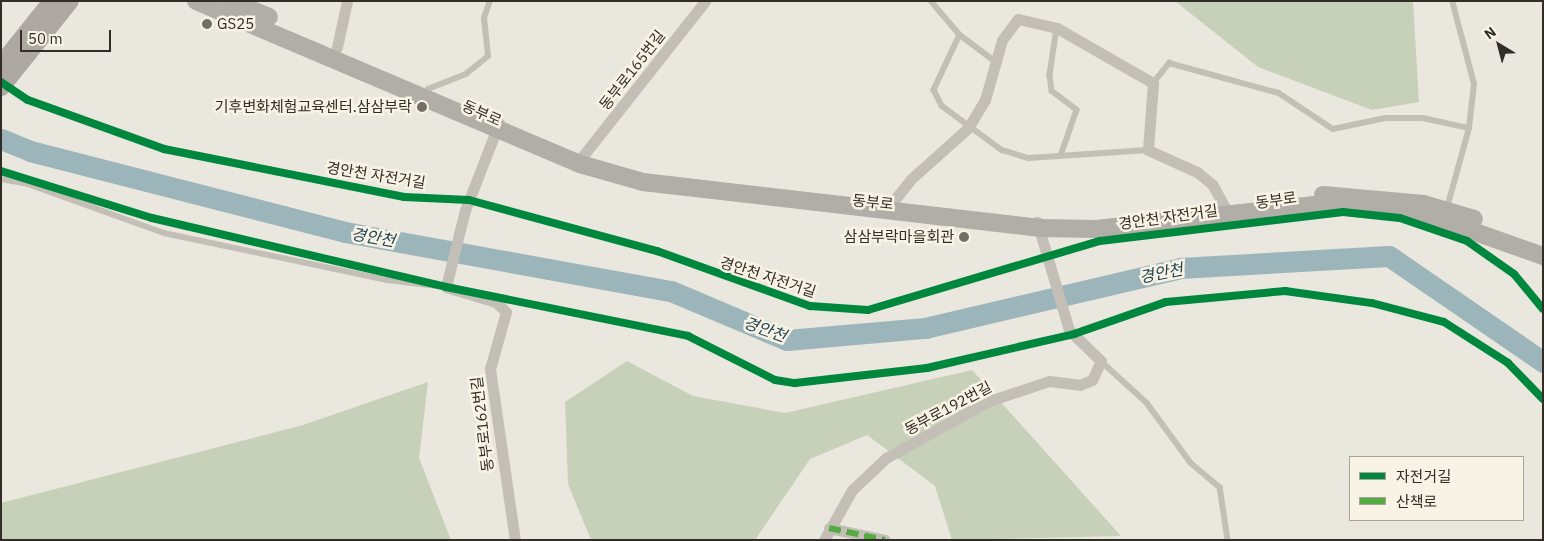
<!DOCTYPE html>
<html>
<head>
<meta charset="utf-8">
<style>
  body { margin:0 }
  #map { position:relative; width:1544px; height:541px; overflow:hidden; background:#eae7de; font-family:"IBM Plex Sans","Noto Sans KR",sans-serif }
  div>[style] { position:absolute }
  .green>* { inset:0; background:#c7d0b9 }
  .river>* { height:21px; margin:-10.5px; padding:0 10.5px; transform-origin:10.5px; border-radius:10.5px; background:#9cb5ba }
  .service>* { height:5.5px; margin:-2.75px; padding:0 2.75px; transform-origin:2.75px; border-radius:2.75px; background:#c3bfb7 }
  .minor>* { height:11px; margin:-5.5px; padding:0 5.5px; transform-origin:5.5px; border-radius:5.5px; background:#c3bfb7 }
  .primary>* { height:18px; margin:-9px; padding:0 9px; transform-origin:9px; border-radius:9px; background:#b1ada7 }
  .trunk>* { height:18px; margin:-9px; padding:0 9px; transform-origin:9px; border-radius:9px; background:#ada9a2 }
  .quiet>* { height:6px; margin-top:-3px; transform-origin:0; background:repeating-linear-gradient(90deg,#54ab44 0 12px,transparent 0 18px) }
  .cycleway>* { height:8px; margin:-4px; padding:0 4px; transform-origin:4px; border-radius:4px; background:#00873e }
  .dots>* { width:14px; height:14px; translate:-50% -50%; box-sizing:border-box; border:2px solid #f8f3e5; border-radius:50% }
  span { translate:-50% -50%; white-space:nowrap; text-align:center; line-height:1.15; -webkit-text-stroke:5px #f8f3e5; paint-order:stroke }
  .poi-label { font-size:15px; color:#332d27 }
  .left { translate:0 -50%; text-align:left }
  .right { translate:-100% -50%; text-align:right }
  .street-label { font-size:15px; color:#332d27 }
  .water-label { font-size:16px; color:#1f4452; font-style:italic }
  .frame { position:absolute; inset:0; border:2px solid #332d27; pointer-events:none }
  .legend { position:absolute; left:1349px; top:456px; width:175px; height:65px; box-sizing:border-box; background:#f8f3e5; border:1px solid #a9a499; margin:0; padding:6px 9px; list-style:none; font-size:15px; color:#332d27 }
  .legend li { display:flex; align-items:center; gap:10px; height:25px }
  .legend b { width:25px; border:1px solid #a9a499 }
  .north { position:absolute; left:1474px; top:20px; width:50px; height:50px; -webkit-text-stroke:4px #f8f3e5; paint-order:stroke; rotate:323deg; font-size:14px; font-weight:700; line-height:20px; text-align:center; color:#332d27 }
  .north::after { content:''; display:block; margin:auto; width:18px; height:22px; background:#332d27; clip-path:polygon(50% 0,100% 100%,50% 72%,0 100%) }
  .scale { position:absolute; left:20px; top:30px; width:91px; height:22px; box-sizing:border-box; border:2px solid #332d27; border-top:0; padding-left:6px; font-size:15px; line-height:18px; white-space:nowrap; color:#332d27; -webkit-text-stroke:4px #f8f3e5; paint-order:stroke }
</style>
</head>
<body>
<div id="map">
  <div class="green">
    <div style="clip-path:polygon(1175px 1px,1413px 1px,1419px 102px,1372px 110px,1258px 67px)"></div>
    <div style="clip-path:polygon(627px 361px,693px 396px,785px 413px,972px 370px,1121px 536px,952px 540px,935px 486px,867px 435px,810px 459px,755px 540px,591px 540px,568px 484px,565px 402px)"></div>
    <div style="clip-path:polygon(428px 382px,419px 458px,451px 540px,1px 540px,1px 503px,303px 425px)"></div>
  </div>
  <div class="river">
    <div style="left:1px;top:139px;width:31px;rotate:22deg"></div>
    <div style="left:30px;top:151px;width:325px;rotate:14.4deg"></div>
    <div style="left:345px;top:232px;width:331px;rotate:10.3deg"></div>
    <div style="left:671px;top:291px;width:126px;rotate:22.9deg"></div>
    <div style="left:787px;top:340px;width:139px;rotate:-5deg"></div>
    <div style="left:925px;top:328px;width:262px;rotate:-13.2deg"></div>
    <div style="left:1180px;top:268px;width:209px;rotate:-3.3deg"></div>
    <div style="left:1389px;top:256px;width:187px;rotate:34.5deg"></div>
  </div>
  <div class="service">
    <div style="left:931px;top:1px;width:45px;rotate:49.5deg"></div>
    <div style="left:960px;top:35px;width:45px;rotate:36.9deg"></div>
    <div style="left:1057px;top:28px;width:48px;rotate:98.5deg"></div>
    <div style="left:1050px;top:75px;width:16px;rotate:83deg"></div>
    <div style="left:1052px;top:91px;width:31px;rotate:37deg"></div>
    <div style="left:1077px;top:110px;width:46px;rotate:109.2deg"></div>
    <div style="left:960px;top:35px;width:61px;rotate:115.3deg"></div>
    <div style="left:934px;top:90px;width:18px;rotate:63deg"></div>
    <div style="left:942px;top:106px;width:74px;rotate:36.3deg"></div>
    <div style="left:1002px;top:150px;width:28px;rotate:17deg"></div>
    <div style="left:1029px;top:158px;width:119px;rotate:-3.8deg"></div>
    <div style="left:1153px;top:83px;width:26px;rotate:-51deg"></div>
    <div style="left:1169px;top:63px;width:114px;rotate:15.3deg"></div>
    <div style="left:1279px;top:93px;width:65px;rotate:33.7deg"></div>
    <div style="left:1333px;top:129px;width:53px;rotate:-11.9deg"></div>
    <div style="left:1385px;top:118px;width:38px"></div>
    <div style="left:1423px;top:118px;width:47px;rotate:12.3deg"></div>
    <div style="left:428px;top:89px;width:41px;rotate:-21.5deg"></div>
    <div style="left:466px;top:74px;width:28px;rotate:-39deg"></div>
    <div style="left:488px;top:56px;width:38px;rotate:-96deg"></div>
    <div style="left:484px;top:18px;width:18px;rotate:-71deg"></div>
    <div style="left:1px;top:179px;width:27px;rotate:10deg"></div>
    <div style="left:28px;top:184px;width:145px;rotate:19.8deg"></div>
    <div style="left:164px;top:233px;width:228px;rotate:11.9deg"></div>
    <div style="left:387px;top:280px;width:59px;rotate:6.8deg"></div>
    <div style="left:1447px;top:208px;width:83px;rotate:-74.6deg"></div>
    <div style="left:1469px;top:128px;width:44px;rotate:-83.5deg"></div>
    <div style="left:1474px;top:84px;width:86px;rotate:-104.8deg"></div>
    <div style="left:1101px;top:361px;width:62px;rotate:42.4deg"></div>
    <div style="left:1147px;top:403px;width:74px;rotate:53.7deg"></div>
    <div style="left:1191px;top:463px;width:38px;rotate:40deg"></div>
    <div style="left:1220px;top:487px;width:54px;rotate:81.4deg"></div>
  </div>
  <div class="minor">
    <div style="left:337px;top:47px;width:47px;rotate:-77.7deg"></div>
    <div style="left:499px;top:123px;width:93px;rotate:111.3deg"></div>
    <div style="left:465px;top:210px;width:79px;rotate:103.9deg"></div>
    <div style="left:446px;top:287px;width:52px;rotate:16.7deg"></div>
    <div style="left:496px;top:302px;width:14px;rotate:45deg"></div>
    <div style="left:506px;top:312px;width:59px;rotate:105.7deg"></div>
    <div style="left:490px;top:369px;width:173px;rotate:81.7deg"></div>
    <div style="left:582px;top:157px;width:199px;rotate:-51.7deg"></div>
    <div style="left:891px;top:204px;width:32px;rotate:-51deg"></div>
    <div style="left:911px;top:179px;width:76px;rotate:-41.8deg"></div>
    <div style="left:968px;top:128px;width:33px;rotate:-59deg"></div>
    <div style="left:985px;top:100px;width:62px;rotate:-74.2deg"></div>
    <div style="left:1002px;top:40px;width:26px;rotate:-53deg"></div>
    <div style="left:1018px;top:19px;width:40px;rotate:13deg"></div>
    <div style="left:1057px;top:28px;width:111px;rotate:29.8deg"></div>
    <div style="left:1153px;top:83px;width:67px;rotate:94.3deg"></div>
    <div style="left:1148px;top:150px;width:54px;rotate:24.2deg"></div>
    <div style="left:1197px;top:172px;width:19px;rotate:39deg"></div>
    <div style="left:1212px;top:184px;width:26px;rotate:61deg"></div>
    <div style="left:829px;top:528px;width:57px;rotate:12.1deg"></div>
    <div style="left:824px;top:540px;width:57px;rotate:-60.8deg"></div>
    <div style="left:852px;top:490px;width:47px;rotate:-43.3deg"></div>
    <div style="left:886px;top:458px;width:118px;rotate:-29deg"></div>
    <div style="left:989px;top:401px;width:63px;rotate:-18.4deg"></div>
    <div style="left:1049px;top:381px;width:31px;rotate:7deg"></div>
    <div style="left:1080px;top:385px;width:13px;rotate:-23deg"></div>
    <div style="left:1092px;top:380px;width:21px;rotate:-65deg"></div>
    <div style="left:1101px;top:361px;width:45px;rotate:-135.9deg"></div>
    <div style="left:1069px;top:330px;width:113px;rotate:-106.5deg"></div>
  </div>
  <div class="primary">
    <div style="left:196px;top:1px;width:417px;rotate:23deg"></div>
    <div style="left:580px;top:164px;width:66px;rotate:15.9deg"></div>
    <div style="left:643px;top:182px;width:399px;rotate:6.6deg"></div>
    <div style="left:1039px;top:228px;width:57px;rotate:1deg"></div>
    <div style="left:1096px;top:229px;width:220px;rotate:-6.3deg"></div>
    <div style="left:1315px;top:205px;width:70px;rotate:2.5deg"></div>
    <div style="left:1385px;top:208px;width:78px;rotate:14deg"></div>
    <div style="left:1461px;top:227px;width:87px;rotate:19.5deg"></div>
    <div style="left:231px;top:1px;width:41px;rotate:22.8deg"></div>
    <div style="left:1323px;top:195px;width:101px;rotate:5.1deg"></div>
    <div style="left:1424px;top:204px;width:52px;rotate:16.7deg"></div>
  </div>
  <div class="trunk">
    <div style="left:1px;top:65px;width:82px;rotate:-51.4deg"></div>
    <div style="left:1px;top:87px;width:110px;rotate:-51.3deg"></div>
  </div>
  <div class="quiet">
    <div style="left:829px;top:528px;width:57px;rotate:12.1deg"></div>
  </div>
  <div class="cycleway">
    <div style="left:1px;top:82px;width:32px;rotate:34deg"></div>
    <div style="left:28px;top:100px;width:145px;rotate:19.8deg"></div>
    <div style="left:164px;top:149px;width:245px;rotate:11.3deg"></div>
    <div style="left:404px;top:197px;width:65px;rotate:2.6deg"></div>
    <div style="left:469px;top:200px;width:195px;rotate:15.2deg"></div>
    <div style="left:657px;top:251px;width:163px;rotate:19.8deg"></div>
    <div style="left:810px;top:306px;width:58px;rotate:3.9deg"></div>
    <div style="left:868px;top:310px;width:242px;rotate:-16.6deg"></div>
    <div style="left:1100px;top:241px;width:245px;rotate:-6.8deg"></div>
    <div style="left:1343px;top:212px;width:57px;rotate:6deg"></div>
    <div style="left:1400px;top:218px;width:71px;rotate:18.9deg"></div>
    <div style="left:1467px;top:241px;width:57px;rotate:35.1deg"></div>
    <div style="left:1514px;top:274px;width:45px;rotate:50.4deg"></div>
    <div style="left:1px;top:171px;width:158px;rotate:17.3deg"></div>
    <div style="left:152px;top:218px;width:302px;rotate:13.2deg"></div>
    <div style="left:446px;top:287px;width:247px;rotate:11.4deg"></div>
    <div style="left:688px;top:336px;width:97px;rotate:26.8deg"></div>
    <div style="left:775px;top:380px;width:20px;rotate:9deg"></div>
    <div style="left:795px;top:383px;width:133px;rotate:-6.5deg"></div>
    <div style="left:927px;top:368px;width:151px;rotate:-13deg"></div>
    <div style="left:1074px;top:334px;width:97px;rotate:-19.2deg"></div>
    <div style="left:1166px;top:302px;width:120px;rotate:-5.3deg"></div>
    <div style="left:1285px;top:291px;width:88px;rotate:7.9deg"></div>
    <div style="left:1372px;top:303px;width:74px;rotate:14.8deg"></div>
    <div style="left:1444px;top:322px;width:76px;rotate:32.6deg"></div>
    <div style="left:1508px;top:363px;width:50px;rotate:45.8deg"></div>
  </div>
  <div class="dots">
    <div style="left:207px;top:24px;background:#736e67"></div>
    <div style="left:422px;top:107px;background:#736e67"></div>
    <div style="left:964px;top:237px;background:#736e67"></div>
  </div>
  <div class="poi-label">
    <span class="left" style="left:217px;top:24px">GS25</span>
    <span class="right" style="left:412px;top:107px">기후변화체험교육센터.삼삼부락</span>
    <span class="right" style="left:954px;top:237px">삼삼부락마을회관</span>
  </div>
  <div class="street-label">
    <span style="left:632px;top:70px;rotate:-52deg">동부로165번길</span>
    <span style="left:482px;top:113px;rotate:24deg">동부로</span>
    <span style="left:376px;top:175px;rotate:9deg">경안천 자전거길</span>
    <span style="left:1276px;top:200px;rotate:-8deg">동부로</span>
    <span style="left:873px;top:202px;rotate:6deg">동부로</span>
    <span style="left:1168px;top:217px;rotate:-8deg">경안천 자전거길</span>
    <span style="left:768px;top:277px;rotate:18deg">경안천 자전거길</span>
    <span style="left:948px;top:408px;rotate:-28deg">동부로192번길</span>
    <span style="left:482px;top:424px;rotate:-97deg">동부로162번길</span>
  </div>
  <div class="water-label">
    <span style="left:373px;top:237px;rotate:10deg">경안천</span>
    <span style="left:1161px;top:273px;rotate:-11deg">경안천</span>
    <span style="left:765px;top:329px;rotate:20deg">경안천</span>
  </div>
  <div class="frame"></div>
  <ul class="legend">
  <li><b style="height:6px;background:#00873e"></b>자전거길</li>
  <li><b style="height:6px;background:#54ab44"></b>산책로</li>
  </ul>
  <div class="north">N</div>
  <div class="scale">50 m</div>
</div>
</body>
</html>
